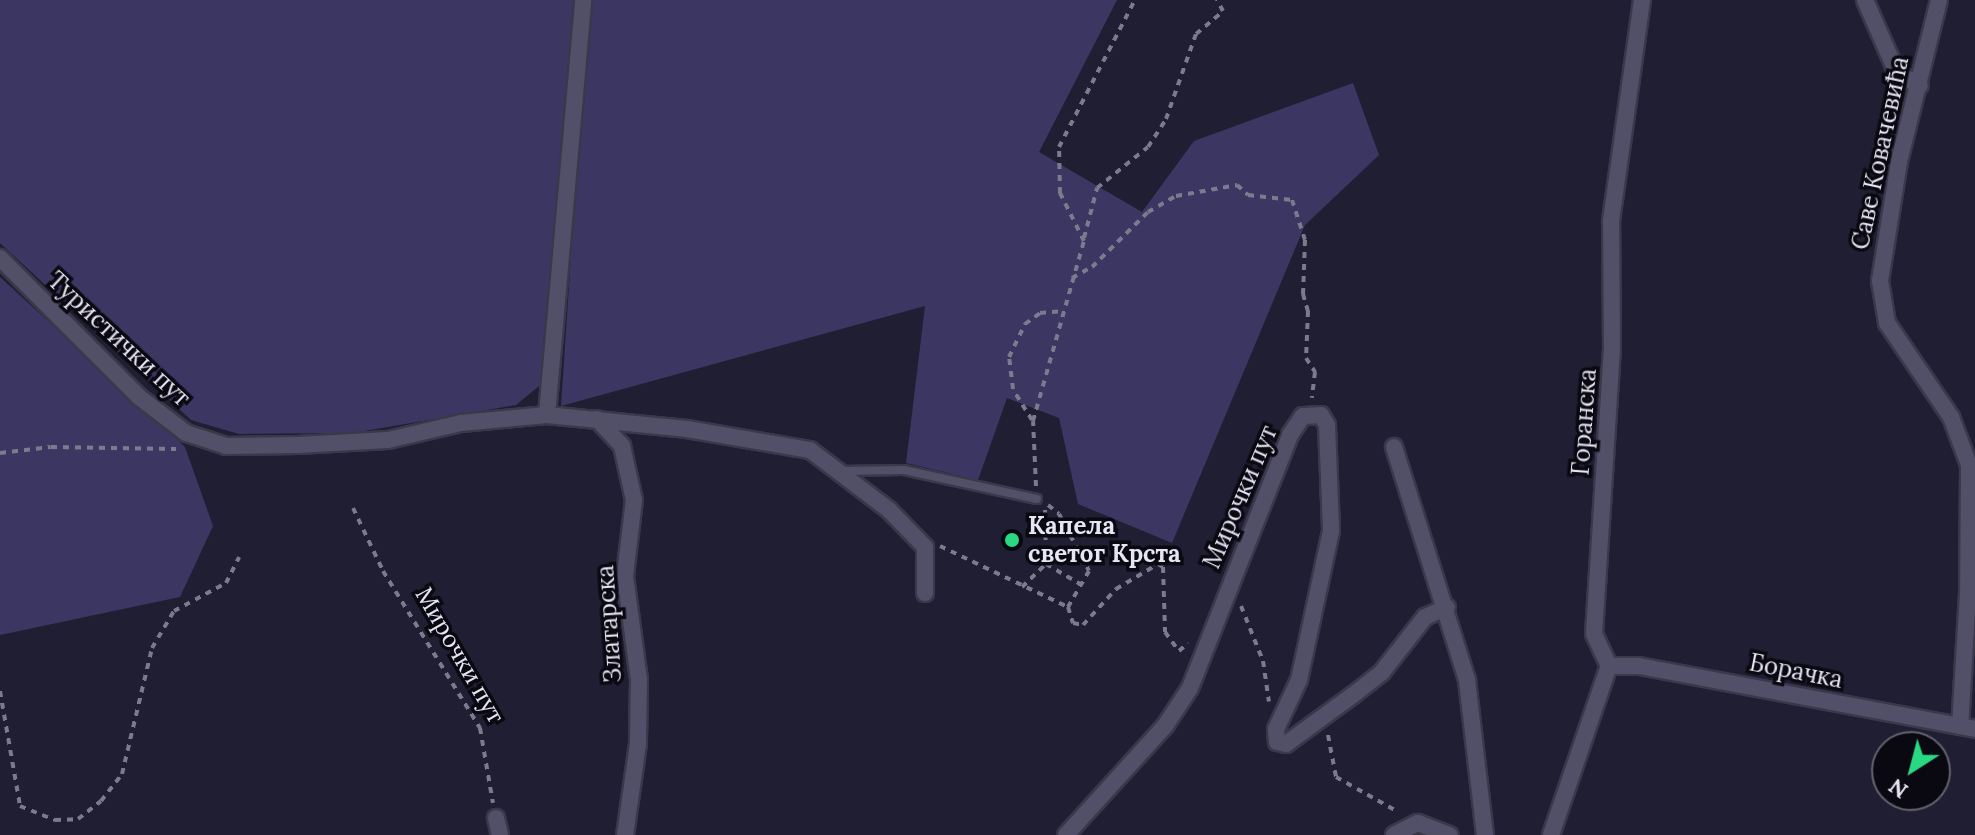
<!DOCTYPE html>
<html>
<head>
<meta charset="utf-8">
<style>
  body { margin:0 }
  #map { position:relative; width:1975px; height:835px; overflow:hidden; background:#201e32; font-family:Lora,serif }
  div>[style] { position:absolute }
  .green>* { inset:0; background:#3c3663 }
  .path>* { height:4px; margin-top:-2px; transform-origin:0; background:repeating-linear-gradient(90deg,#7c7a8c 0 6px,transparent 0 12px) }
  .roads { filter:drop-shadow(2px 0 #3a384a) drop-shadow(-2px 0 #3a384a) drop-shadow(0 2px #3a384a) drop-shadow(0 -2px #3a384a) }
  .service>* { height:8px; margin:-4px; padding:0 4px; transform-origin:4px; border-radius:4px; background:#525068 }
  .minor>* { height:16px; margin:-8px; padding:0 8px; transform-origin:8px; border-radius:8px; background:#525068 }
  .dots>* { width:22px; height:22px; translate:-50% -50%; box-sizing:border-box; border:4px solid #0a0912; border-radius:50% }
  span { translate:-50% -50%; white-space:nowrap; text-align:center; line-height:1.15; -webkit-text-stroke:7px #0a0912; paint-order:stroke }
  .street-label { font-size:24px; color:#e6e5f4 }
  .poi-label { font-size:24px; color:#e6e5f4; font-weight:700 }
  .left { translate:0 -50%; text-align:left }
  .north { position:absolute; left:1871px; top:731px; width:80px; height:80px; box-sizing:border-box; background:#0a0912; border:2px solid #62616c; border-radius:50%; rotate:216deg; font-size:22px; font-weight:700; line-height:32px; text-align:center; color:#e6e5f4 }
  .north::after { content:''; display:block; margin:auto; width:28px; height:36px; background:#2ad884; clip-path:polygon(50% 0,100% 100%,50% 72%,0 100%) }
</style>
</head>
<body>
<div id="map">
  <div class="green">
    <div style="clip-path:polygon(0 0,1117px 0,1039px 152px,1142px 212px,1194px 141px,1353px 83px,1379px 155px,1305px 225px,1172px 543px,1078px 504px,1059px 418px,1007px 398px,978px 480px,906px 463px,925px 306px,561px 406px,577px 164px,562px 165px,544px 382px,516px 405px,353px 433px,239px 434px,191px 420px,0 243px)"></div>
    <div style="clip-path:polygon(0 277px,185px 447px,213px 526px,180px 597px,0 635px)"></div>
  </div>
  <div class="path">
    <div style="left:1084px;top:238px;width:52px;rotate:-75.4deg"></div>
    <div style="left:1097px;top:188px;width:65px;rotate:-38.8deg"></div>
    <div style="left:1148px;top:147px;width:33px;rotate:-57deg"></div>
    <div style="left:1166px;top:119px;width:90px;rotate:-70.6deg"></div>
    <div style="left:1196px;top:34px;width:35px;rotate:-40deg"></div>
    <div style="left:1223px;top:11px;width:13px;rotate:-119deg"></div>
    <div style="left:1072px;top:278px;width:23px;rotate:-29deg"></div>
    <div style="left:1092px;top:267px;width:78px;rotate:-44.5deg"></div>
    <div style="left:1148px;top:212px;width:32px;rotate:-30deg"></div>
    <div style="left:1176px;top:196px;width:62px;rotate:-10.2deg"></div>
    <div style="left:1237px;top:185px;width:15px;rotate:42deg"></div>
    <div style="left:1248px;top:195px;width:44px;rotate:6.5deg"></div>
    <div style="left:1292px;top:200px;width:42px;rotate:72deg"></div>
    <div style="left:1305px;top:240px;width:54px;rotate:92.1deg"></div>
    <div style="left:1303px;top:294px;width:18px;rotate:74deg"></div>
    <div style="left:1308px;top:311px;width:47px;rotate:92.4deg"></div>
    <div style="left:1306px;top:358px;width:17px;rotate:57deg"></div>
    <div style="left:1315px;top:372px;width:26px;rotate:97deg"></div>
    <div style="left:1032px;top:420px;width:36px;rotate:-122deg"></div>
    <div style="left:1013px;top:389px;width:32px;rotate:-97deg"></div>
    <div style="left:1009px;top:357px;width:37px;rotate:-64deg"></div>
    <div style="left:1025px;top:324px;width:19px;rotate:-36deg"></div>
    <div style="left:1040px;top:313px;width:21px;rotate:-5deg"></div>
    <div style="left:0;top:453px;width:51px;rotate:-6.7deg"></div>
    <div style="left:51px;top:447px;width:125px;rotate:0.9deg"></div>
    <div style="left:1036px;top:486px;width:65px;rotate:-92.6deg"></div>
    <div style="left:1033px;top:421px;width:187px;rotate:-74.2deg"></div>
    <div style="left:1084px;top:241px;width:54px;rotate:-116.6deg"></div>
    <div style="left:1060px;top:193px;width:46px;rotate:-91.2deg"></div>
    <div style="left:1059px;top:147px;width:165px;rotate:-62.7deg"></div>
    <div style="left:1048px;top:505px;width:14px;rotate:39deg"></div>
    <div style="left:1059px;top:514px;width:64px;rotate:62.2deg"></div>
    <div style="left:1089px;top:571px;width:42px;rotate:120.3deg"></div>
    <div style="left:353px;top:508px;width:70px;rotate:64.5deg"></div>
    <div style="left:383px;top:571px;width:185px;rotate:58.3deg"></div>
    <div style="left:480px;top:728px;width:76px;rotate:80.2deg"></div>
    <div style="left:940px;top:546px;width:142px;rotate:25.5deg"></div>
    <div style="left:1068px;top:607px;width:17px;rotate:73deg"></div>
    <div style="left:1073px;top:623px;width:10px;rotate:11deg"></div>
    <div style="left:1083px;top:625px;width:49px;rotate:-47.5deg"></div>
    <div style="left:1116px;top:589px;width:49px;rotate:-30.8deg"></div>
    <div style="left:1158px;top:564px;width:6px;rotate:31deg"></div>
    <div style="left:1163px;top:567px;width:65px;rotate:88.2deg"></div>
    <div style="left:1165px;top:632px;width:24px;rotate:54deg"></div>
    <div style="left:1179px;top:651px;width:12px;rotate:-42deg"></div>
    <div style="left:1046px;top:564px;width:42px;rotate:30.3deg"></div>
    <div style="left:1022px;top:587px;width:33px;rotate:-44deg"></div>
    <div style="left:1046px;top:564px;width:56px;rotate:-91deg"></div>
    <div style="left:1241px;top:606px;width:59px;rotate:68.2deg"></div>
    <div style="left:1263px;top:661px;width:41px;rotate:81.7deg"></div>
    <div style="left:0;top:691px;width:117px;rotate:80.1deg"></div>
    <div style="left:20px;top:806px;width:38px;rotate:22deg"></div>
    <div style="left:55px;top:820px;width:23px;rotate:-2deg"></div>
    <div style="left:78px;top:819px;width:29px;rotate:-38deg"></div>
    <div style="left:101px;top:801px;width:34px;rotate:-52deg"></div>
    <div style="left:122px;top:774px;width:130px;rotate:-76.6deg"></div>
    <div style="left:152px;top:648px;width:43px;rotate:-59.3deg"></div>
    <div style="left:174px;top:611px;width:59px;rotate:-28.3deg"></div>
    <div style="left:226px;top:583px;width:29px;rotate:-63deg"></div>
    <div style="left:1328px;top:735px;width:43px;rotate:79.2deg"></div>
    <div style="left:1336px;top:777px;width:71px;rotate:29.4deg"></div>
  </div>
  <div class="roads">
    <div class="service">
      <div style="left:842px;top:471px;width:62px;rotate:-0.9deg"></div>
      <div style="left:904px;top:470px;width:136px;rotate:12.3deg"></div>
    </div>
    <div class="minor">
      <div style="left:1865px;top:0;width:80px;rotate:66.3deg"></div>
      <div style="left:1897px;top:73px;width:26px;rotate:29deg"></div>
      <div style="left:1939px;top:0;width:167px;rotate:103.9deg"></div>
      <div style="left:1899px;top:162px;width:121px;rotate:99.1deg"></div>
      <div style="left:1880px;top:281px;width:43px;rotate:80.5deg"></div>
      <div style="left:1887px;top:323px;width:114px;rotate:55.8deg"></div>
      <div style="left:1951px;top:417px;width:51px;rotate:69.4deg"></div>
      <div style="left:1969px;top:465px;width:128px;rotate:90.4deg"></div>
      <div style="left:1968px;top:593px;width:133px;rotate:93.4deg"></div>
      <div style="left:0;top:258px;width:197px;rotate:45deg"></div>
      <div style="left:139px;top:397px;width:59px;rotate:37.5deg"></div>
      <div style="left:186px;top:433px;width:42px;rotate:18deg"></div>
      <div style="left:226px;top:446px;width:72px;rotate:-0.8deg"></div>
      <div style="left:298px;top:445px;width:90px;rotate:-3.2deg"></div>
      <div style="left:388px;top:440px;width:75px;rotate:-13.1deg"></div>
      <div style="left:461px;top:423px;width:86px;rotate:-5.3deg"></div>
      <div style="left:547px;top:415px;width:141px;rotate:5.7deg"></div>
      <div style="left:687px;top:429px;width:125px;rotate:9.7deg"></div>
      <div style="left:810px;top:450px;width:99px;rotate:37.2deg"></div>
      <div style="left:889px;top:510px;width:52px;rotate:45.8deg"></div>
      <div style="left:925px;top:547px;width:46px;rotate:90deg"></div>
      <div style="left:547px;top:415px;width:417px;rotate:-85deg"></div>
      <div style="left:597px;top:419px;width:37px;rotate:47deg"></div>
      <div style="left:622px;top:446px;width:55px;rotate:77.5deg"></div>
      <div style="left:634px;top:500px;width:77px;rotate:96.8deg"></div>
      <div style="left:625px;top:576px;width:104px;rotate:82.3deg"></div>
      <div style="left:639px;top:679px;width:65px;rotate:90.9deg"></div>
      <div style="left:638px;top:744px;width:92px;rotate:98.1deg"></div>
      <div style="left:1394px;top:447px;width:244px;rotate:72.6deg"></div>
      <div style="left:1467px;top:680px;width:156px;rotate:83.4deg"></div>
      <div style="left:1609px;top:666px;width:35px;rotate:-115deg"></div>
      <div style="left:1594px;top:634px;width:284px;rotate:-86.4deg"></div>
      <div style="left:1612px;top:351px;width:130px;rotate:-90.4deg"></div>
      <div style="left:1611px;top:221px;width:223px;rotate:-82deg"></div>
      <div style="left:1609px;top:666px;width:30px"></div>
      <div style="left:1639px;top:666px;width:342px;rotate:10.6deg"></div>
      <div style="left:496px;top:818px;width:17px;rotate:77deg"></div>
      <div style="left:1066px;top:835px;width:147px;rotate:-47.8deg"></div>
      <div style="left:1165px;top:726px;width:45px;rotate:-56.7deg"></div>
      <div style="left:1190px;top:688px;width:272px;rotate:-68.4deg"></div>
      <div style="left:1290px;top:435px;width:23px;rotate:-56deg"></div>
      <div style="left:1303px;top:416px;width:18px;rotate:-3deg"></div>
      <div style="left:1321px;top:415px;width:12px;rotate:59deg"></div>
      <div style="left:1327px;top:425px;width:106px;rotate:87.8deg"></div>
      <div style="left:1331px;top:531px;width:152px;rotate:102.1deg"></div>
      <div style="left:1299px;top:680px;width:54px;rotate:115.1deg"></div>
      <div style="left:1276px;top:729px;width:13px;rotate:86deg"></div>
      <div style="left:1277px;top:742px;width:9px;rotate:13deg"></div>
      <div style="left:1286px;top:744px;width:83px;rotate:-36.2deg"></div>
      <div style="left:1353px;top:695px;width:37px;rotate:-38deg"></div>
      <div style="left:1382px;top:672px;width:70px;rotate:-52deg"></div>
      <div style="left:1425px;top:617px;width:24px;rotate:-24deg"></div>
      <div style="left:1394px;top:835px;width:27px;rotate:-27deg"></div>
      <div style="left:1418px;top:823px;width:34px;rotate:21deg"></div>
      <div style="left:1551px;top:835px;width:179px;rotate:-71.1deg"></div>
    </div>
  </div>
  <div class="dots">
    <div style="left:1012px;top:540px;background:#2ad884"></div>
  </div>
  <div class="street-label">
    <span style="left:1880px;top:153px;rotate:-78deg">Саве Ковачевића</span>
    <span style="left:119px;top:339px;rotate:43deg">Туристички пут</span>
    <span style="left:1584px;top:422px;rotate:-86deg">Горанска</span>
    <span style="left:1240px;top:497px;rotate:-67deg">Мирочки пут</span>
    <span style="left:609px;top:624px;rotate:-94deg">Златарска</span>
    <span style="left:460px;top:655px;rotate:60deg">Мирочки пут</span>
    <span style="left:1796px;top:671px;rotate:11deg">Борачка</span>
  </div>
  <div class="poi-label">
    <span class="left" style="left:1028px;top:540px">Капела<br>светог Крста</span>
  </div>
  <div class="north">N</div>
</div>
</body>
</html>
